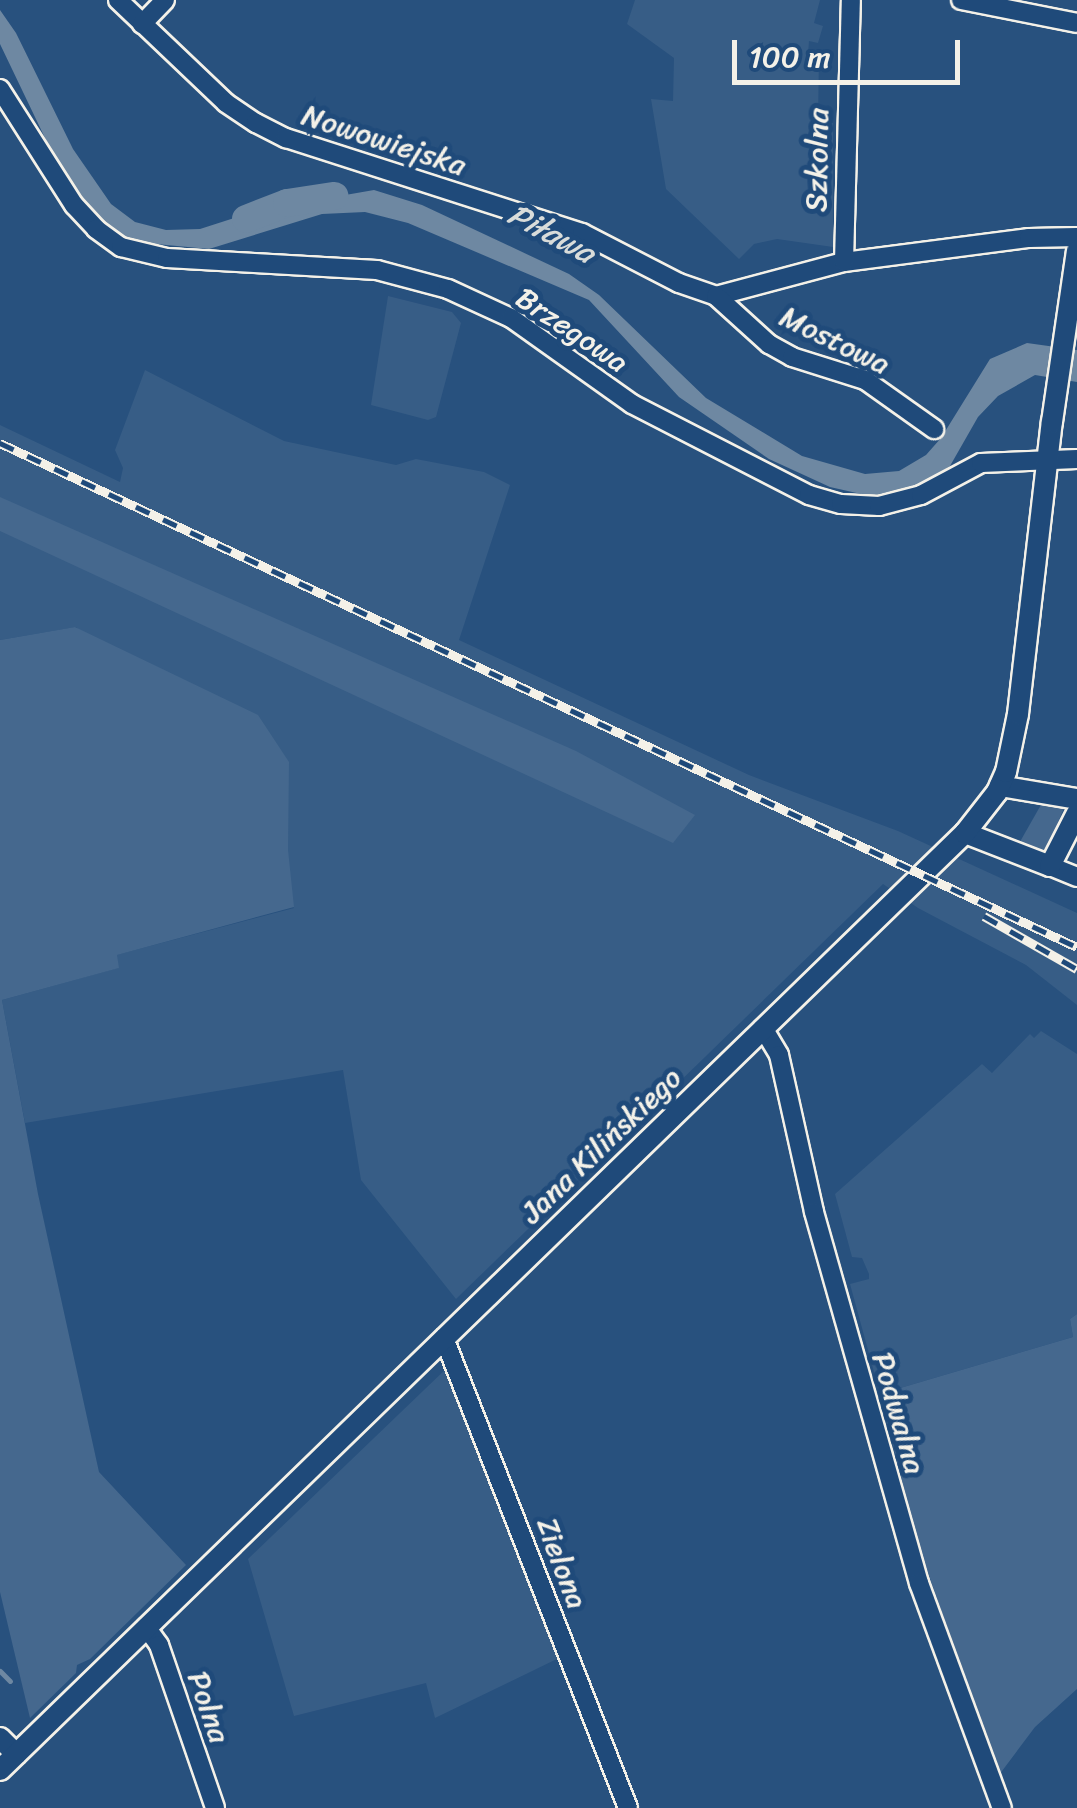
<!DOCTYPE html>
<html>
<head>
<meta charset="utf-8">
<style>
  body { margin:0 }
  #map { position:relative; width:1077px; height:1808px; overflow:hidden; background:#28517e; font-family:Sriracha,sans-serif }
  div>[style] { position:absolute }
  .built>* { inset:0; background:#375d86 }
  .green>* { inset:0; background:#45688e }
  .water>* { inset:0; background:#6e88a2 }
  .stream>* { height:5px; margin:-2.5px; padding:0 2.5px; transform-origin:2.5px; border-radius:2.5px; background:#6e88a2 }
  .river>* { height:28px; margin:-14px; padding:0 14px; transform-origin:14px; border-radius:14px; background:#6e88a2 }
  .roads { filter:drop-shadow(2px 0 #f4f1e8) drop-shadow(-2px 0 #f4f1e8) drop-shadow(0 2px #f4f1e8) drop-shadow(0 -2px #f4f1e8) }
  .minor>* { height:18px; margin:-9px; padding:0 9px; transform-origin:9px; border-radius:9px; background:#1f4a7a }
  .tertiary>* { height:20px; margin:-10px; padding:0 10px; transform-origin:10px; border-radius:10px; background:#1f4a7a }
  .rail>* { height:9px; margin-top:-4.5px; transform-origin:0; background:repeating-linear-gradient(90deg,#1f4a7a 0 15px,#f4f1e8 0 30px); box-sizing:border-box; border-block:2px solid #f4f1e8 }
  span { translate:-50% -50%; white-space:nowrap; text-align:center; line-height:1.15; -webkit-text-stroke:10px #1f4a7a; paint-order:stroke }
  .street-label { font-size:30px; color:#f4f1e8 }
  .water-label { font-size:32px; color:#d9dcda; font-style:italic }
  .scale { position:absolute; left:732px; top:40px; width:228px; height:45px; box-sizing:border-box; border:5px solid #f4f1e8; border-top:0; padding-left:12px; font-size:30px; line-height:35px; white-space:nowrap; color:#f4f1e8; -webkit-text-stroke:8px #1f4a7a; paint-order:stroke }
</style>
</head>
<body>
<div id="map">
  <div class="built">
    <div style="clip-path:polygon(635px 0,820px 0,814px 23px,823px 26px,818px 43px,809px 41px,808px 55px,819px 56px,818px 121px,833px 123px,833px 247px,777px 239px,754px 244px,739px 259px,666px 189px,651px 99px,673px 101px,674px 58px,627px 24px)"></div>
    <div style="clip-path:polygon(388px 296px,452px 312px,461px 323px,436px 417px,428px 420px,371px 405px)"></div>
    <div style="clip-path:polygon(145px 370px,284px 441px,396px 465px,416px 459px,484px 472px,510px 485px,459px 640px,749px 775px,898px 831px,1077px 913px,1077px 1005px,1026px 965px,918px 908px,883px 884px,456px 1299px,361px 1180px,343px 1070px,25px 1123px,2px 1000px,118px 968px,116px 955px,294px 908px,76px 627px,0 640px,0 425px,120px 482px,123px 468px,115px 450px)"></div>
    <div style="clip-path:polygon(1041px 1031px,1077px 1054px,1077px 1314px,1070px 1319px,1073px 1337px,880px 1394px,850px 1284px,869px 1279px,869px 1274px,862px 1258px,852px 1257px,835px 1194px,982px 1064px,992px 1073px,1030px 1034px,1034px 1038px)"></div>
    <div style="clip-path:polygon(450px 1365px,563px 1656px,435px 1718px,426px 1683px,294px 1716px,248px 1559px)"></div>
  </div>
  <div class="green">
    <div style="clip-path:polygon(0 497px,576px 751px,695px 815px,673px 843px,0 531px)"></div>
    <div style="clip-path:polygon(75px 627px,258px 715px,289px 762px,288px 850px,294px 907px,117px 955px,119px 968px,2px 1000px,38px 1194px,99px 1472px,186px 1565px,90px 1659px,77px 1665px,76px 1673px,30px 1718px,0 1592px,0 640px)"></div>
    <div style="clip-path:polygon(1042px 803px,1064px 808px,1045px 854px,1017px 847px)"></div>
    <div style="clip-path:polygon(1077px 1314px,1077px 1689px,1035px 1727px,999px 1775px,918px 1544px,880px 1394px,1073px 1337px,1070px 1319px)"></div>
  </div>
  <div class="water">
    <div style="clip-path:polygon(0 10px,16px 33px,73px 149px,111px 204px,135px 222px,166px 230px,200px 229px,259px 210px,374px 190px,422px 205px,569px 274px,599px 295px,706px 398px,802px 456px,865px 474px,899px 471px,926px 455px,941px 438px,990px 359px,1027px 343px,1077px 350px,1077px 382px,1035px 375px,998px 396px,978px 417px,950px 466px,924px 484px,870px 496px,830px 487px,769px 459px,679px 397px,589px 300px,408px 223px,365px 212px,322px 214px,209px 249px,124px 241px,98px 222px,68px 186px,0 44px)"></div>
  </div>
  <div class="stream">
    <div style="left:0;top:1671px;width:14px;rotate:45deg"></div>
  </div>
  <div class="river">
    <div style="left:246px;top:219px;width:44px;rotate:-21.3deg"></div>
    <div style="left:287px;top:203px;width:48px;rotate:-8.5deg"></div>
  </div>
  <div class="roads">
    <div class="minor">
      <div style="left:118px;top:0;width:149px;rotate:43.6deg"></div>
      <div style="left:226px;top:103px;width:36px;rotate:34deg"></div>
      <div style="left:256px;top:123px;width:34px;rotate:27deg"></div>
      <div style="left:286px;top:138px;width:311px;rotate:17.8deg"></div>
      <div style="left:582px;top:233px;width:109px;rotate:27.3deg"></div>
      <div style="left:679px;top:283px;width:39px;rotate:19deg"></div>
      <div style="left:716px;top:296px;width:132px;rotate:-14.9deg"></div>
      <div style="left:844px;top:262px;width:187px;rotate:-7.4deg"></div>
      <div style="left:1029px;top:238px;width:48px;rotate:-1.2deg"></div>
      <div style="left:961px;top:0;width:118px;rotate:11.2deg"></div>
      <div style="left:142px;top:24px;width:33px;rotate:-46deg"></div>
      <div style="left:0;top:89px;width:138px;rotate:57.5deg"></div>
      <div style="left:74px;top:205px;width:33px;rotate:47deg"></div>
      <div style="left:96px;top:229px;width:31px;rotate:36deg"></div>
      <div style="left:121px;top:247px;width:47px;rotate:13.4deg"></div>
      <div style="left:167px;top:258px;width:210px;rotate:3.3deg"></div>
      <div style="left:377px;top:270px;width:73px;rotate:15deg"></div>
      <div style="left:448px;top:289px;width:69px;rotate:24.7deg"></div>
      <div style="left:511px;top:318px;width:148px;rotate:35.4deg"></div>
      <div style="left:632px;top:404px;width:199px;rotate:27.2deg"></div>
      <div style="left:809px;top:495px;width:33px;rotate:16deg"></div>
      <div style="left:841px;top:504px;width:38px;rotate:3deg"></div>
      <div style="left:879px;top:506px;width:43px;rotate:-14.7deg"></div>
      <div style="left:921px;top:495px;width:68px;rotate:-28.1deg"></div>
      <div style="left:981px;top:463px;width:96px;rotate:-2.4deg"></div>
      <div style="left:844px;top:262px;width:262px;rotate:-88.5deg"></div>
      <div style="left:716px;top:296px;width:72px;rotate:42.2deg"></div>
      <div style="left:769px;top:344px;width:26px;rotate:29deg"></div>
      <div style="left:792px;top:357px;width:77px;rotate:17.5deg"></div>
      <div style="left:865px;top:380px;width:85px;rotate:35.4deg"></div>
      <div style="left:1050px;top:866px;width:29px;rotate:22deg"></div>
      <div style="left:763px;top:1028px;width:31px;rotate:59deg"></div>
      <div style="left:779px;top:1055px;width:161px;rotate:77.4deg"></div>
      <div style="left:814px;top:1212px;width:386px;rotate:74.2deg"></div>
      <div style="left:919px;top:1583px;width:240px;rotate:69.8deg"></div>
      <div style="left:444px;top:1338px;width:505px;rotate:68.62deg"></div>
      <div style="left:146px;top:1627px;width:22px;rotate:54deg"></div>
      <div style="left:159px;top:1645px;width:172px;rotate:71deg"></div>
    </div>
    <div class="tertiary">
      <div style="left:1000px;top:786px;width:78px;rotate:9.6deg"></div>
      <div style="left:965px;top:833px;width:91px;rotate:21.2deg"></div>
      <div style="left:1050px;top:866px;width:59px;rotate:-63deg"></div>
      <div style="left:0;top:1738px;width:23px;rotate:45deg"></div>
      <div style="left:0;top:1770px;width:1345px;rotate:-44.16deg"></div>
      <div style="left:965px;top:833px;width:52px;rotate:-52deg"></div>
      <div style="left:997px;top:792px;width:22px;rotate:-66deg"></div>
      <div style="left:1006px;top:772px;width:59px;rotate:-78.3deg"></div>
      <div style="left:1018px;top:714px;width:294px;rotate:-83.4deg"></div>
      <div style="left:1052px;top:422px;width:173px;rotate:-81.7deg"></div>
    </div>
  </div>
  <div class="rail">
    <div style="left:0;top:443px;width:1189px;rotate:25.08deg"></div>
    <div style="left:984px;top:916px;width:107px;rotate:29.7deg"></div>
  </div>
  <div class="street-label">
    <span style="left:384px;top:140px;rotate:18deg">Nowowiejska</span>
    <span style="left:817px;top:160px;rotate:-89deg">Szkolna</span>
    <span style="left:572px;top:330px;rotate:34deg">Brzegowa</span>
    <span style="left:835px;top:340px;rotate:26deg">Mostowa</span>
    <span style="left:601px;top:1145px;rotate:-44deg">Jana Kilińskiego</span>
    <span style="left:899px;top:1413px;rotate:74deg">Podwalna</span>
    <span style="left:562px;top:1563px;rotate:69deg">Zielona</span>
    <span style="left:209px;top:1707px;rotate:71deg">Polna</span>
  </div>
  <div class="water-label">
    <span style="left:551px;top:234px;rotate:28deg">Piława</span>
  </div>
  <div class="scale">100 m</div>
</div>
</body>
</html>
